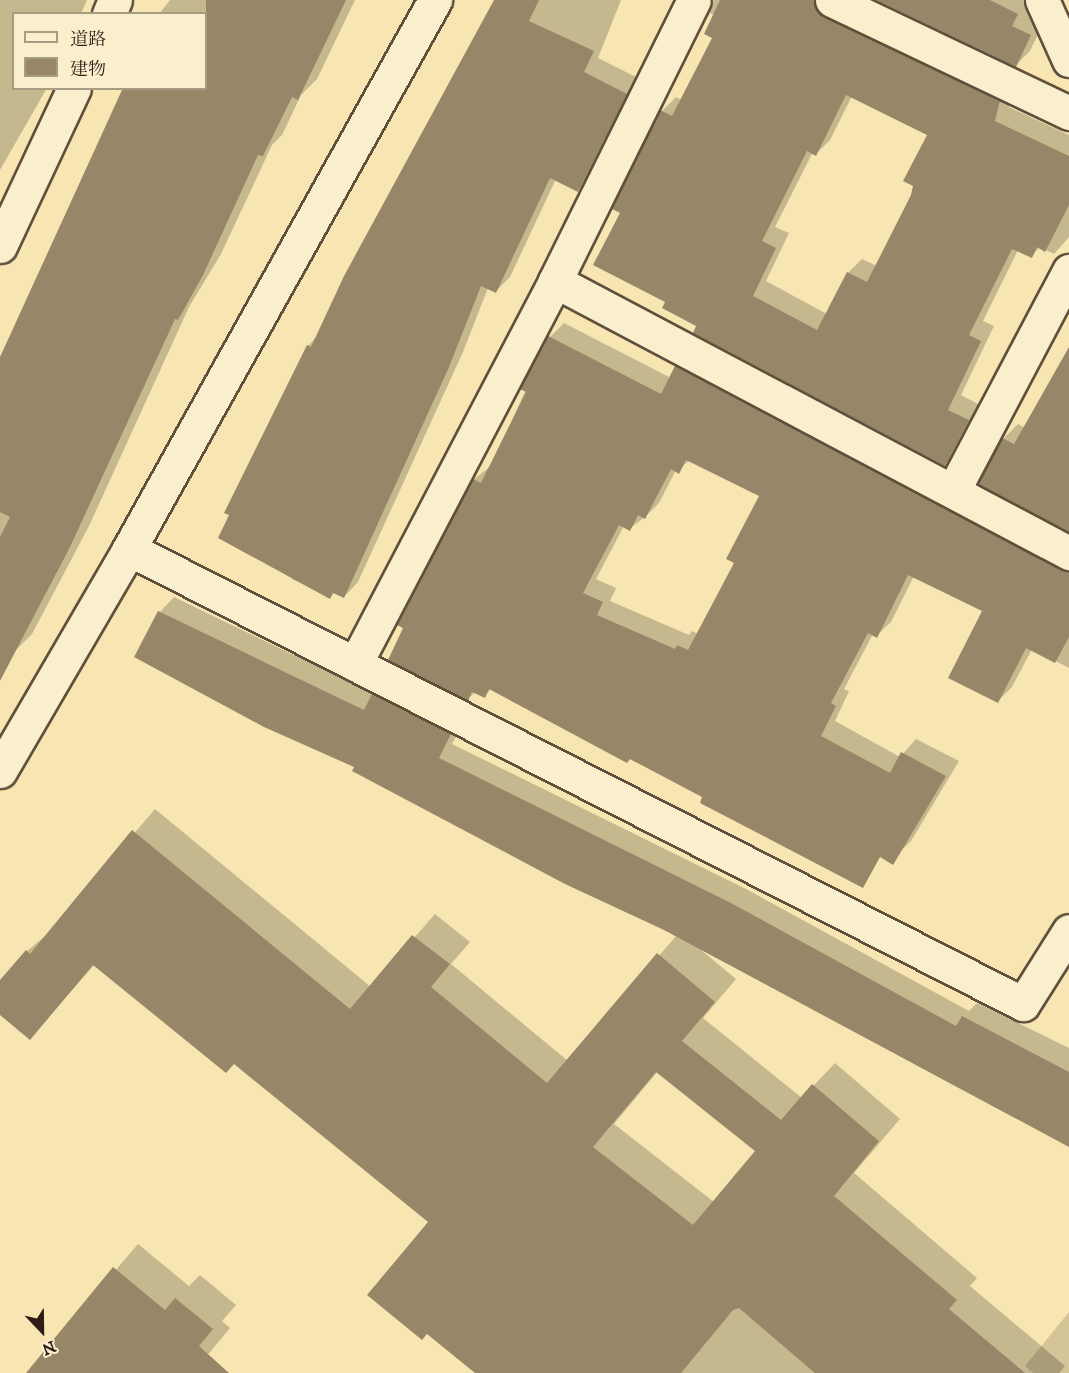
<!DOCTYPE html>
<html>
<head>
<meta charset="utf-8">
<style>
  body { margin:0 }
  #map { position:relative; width:1069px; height:1373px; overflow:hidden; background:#f8e6b2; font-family:"IM FELL DW Pica","Noto Serif JP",serif }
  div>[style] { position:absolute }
  .green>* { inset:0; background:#d5c497 }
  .shadow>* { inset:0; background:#0003 }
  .building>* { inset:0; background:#978667 }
  .roads { filter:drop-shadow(2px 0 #604f3d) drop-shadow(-2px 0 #604f3d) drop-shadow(0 2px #604f3d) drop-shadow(0 -2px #604f3d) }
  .minor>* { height:33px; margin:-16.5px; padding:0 16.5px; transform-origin:16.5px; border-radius:16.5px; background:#faefcd }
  span { translate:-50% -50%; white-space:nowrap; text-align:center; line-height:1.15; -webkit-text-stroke:4.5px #faefcd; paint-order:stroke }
  .legend { position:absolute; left:12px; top:12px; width:195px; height:78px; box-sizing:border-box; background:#faefcd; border:2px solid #a89b84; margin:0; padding:8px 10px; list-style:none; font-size:18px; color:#2d1d16 }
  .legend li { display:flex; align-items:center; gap:12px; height:30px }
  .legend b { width:30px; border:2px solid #a89b84 }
  .north { position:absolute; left:12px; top:1301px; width:60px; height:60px; -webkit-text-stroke:4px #faefcd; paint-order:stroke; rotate:158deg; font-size:16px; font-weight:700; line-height:24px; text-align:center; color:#2d1d16 }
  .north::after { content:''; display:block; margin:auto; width:21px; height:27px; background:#2d1d16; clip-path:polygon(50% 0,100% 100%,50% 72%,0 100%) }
</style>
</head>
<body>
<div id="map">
  <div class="green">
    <div style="clip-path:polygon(1069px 1312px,1069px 1373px,1033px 1373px,1025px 1366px)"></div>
  </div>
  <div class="shadow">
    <div style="clip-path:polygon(0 0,87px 0,81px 14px,14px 14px,14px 88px,47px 88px,0 170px)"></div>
    <div style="clip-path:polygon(170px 0,355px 0,317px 79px,301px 95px,282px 135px,272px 145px,221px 254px,189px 307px,89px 526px,32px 634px,13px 653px,0 646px,0 359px,123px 88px,206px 88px,206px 14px,159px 14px)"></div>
    <div style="clip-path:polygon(495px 0,621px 0,598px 58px,640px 79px,592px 176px,578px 190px,556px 179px,510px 277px,496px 291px,488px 288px,463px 352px,358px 582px,344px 597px,335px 592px,330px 597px,292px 579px,294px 574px,226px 512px,308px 346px,317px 336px)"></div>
    <div style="clip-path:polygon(evenodd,714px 0,836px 0,1013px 86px,1009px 107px,1069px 135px,1069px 237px,1054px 254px,1040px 247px,1031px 256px,1018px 250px,983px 321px,994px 326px,961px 395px,982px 406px,959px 450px,945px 464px,698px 326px,667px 301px,622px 212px,662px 111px,676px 97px,682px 100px,714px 37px,714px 15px,710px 13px,714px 0,852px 96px,929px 134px,913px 195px,877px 266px,862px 259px,848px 273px,827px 314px,766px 281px,789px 233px,775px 227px,813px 152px,816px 154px,830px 140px,852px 96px)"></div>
    <div style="clip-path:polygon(879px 0,1042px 0,1048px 13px,1030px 51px,1016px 65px)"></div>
    <div style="clip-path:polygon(evenodd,564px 323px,671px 378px,691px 353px,1069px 550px,1069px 668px,1032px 649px,1012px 687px,998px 701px,984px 611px,914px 576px,891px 622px,876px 636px,873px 634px,844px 689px,849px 691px,835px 721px,900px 757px,916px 739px,959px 761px,911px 841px,897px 855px,704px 797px,492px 688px,484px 697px,475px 692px,468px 699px,399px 624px,474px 479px,491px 466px,550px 337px,564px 323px,691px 460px,761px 495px,736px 563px,698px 634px,692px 631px,689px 635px,610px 601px,616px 588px,596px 579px,624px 526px,629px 529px,645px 517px,659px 503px,676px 470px,691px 460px)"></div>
    <div style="clip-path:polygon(1069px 356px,1069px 532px,980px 483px,1004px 438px,1018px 424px,1025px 428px)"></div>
    <div style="clip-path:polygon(evenodd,174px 597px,374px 694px,388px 680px,465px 720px,452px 744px,746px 889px,969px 1011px,977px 1003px,1069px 1048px,1069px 1146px,700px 949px,736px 979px,703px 1018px,802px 1098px,835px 1063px,900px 1119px,854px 1173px,977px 1278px,970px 1286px,1065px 1366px,1059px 1373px,478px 1373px,427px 1333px,430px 1222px,235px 1063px,95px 964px,30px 1038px,0 1013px,0 983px,27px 951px,51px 931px,155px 809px,371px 987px,435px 914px,470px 942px,451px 964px,568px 1061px,677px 935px,356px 766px,160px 612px,174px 597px,658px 1071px,757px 1151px,714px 1202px,614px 1124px,658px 1071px)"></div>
    <div style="clip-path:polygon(138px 1244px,189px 1286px,200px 1275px,236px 1305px,222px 1321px,230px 1328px,193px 1373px,28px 1373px)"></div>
  </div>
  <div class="building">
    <div style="clip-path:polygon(206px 0,346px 0,298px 100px,292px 97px,263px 156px,258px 155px,203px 275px,178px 320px,175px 319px,70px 547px,0 681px,0 537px,10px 517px,0 512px,0 357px,123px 88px,206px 88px)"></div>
    <div style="clip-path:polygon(494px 0,539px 0,529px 21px,594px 51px,584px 72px,627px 94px,578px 192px,550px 178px,496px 293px,481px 286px,449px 367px,344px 598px,333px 593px,330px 599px,218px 538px,229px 515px,224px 513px,307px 345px,311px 347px,344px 276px)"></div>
    <div style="clip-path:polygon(evenodd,720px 0,814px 0,824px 17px,1000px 101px,995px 121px,1069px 156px,1069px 205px,1045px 252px,1037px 247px,1032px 258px,1012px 249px,969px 335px,981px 341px,948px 410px,969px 420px,945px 466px,693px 333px,696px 326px,662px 308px,665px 302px,593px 265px,620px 213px,612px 209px,660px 110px,672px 116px,712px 38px,704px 34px,720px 0,846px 95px,927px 135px,903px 181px,913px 186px,911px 195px,867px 282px,847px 272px,817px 330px,753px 296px,776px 248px,762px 241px,807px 151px,816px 156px,846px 95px)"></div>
    <div style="clip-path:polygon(876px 0,990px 0,1018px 14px,1012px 26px,1031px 35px,1016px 67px)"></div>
    <div style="clip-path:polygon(evenodd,548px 336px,661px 394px,675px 366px,1069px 572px,1069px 637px,1055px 663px,1026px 648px,998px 703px,948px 678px,982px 611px,908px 575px,877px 638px,868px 633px,831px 703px,836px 706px,821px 736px,890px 773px,901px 752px,946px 776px,893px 865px,880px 857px,863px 888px,700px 803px,702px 797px,630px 759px,627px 763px,489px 689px,485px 698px,472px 692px,468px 701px,388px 660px,403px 628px,397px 625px,473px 479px,481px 483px,526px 392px,520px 389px,548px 336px,686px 460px,759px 496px,726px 559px,734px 563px,688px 650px,677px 645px,675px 649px,597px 615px,603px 602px,583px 593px,619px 525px,630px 531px,638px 515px,645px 519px,671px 469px,679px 474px,686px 460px)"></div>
    <div style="clip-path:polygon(1069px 347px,1069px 532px,978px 484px,1002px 438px,1014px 444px)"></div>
    <div style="clip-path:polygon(158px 611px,364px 710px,372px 694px,451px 734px,439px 758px,731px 903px,956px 1026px,962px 1016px,1069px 1072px,1069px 1147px,664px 930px,565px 884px,352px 771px,354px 767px,264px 727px,134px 657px)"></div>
    <div style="clip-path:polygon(evenodd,132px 830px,350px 1009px,412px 935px,450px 964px,431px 987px,547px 1083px,657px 953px,715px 1002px,682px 1041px,781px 1120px,812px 1084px,879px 1141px,834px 1196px,957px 1300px,949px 1309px,1025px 1373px,815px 1373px,739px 1308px,733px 1310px,681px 1373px,475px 1373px,427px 1334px,422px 1340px,367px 1295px,428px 1222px,234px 1064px,226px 1073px,93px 965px,30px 1040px,0 1015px,0 980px,26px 950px,30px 954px,132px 830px,656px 1072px,755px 1151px,693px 1225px,593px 1147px,656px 1072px)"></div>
    <div style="clip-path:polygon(113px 1267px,165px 1310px,175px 1298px,213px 1329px,199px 1346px,229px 1373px,26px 1373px)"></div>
  </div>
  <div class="roads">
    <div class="minor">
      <div style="left:832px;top:0;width:263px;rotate:25.5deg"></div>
      <div style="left:1042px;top:0;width:66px;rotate:65.8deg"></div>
      <div style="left:109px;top:14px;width:15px;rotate:-67deg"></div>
      <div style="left:0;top:246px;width:174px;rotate:-64.9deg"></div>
      <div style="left:555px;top:281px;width:582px;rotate:27.89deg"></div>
      <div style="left:953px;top:491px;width:249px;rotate:-62.2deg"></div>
      <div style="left:129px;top:549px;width:1003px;rotate:26.97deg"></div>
      <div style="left:1023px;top:1004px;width:86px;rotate:-57.8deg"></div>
      <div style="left:355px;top:664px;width:432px;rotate:-62.4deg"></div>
      <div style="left:555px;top:281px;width:313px;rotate:-63.7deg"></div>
      <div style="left:0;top:771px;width:257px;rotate:-59.8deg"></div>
      <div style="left:129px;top:549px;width:629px;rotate:-60.87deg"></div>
    </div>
  </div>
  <ul class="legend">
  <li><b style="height:8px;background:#faefcd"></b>道路</li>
  <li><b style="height:16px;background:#978667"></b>建物</li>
  </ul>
  <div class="north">N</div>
</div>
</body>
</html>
